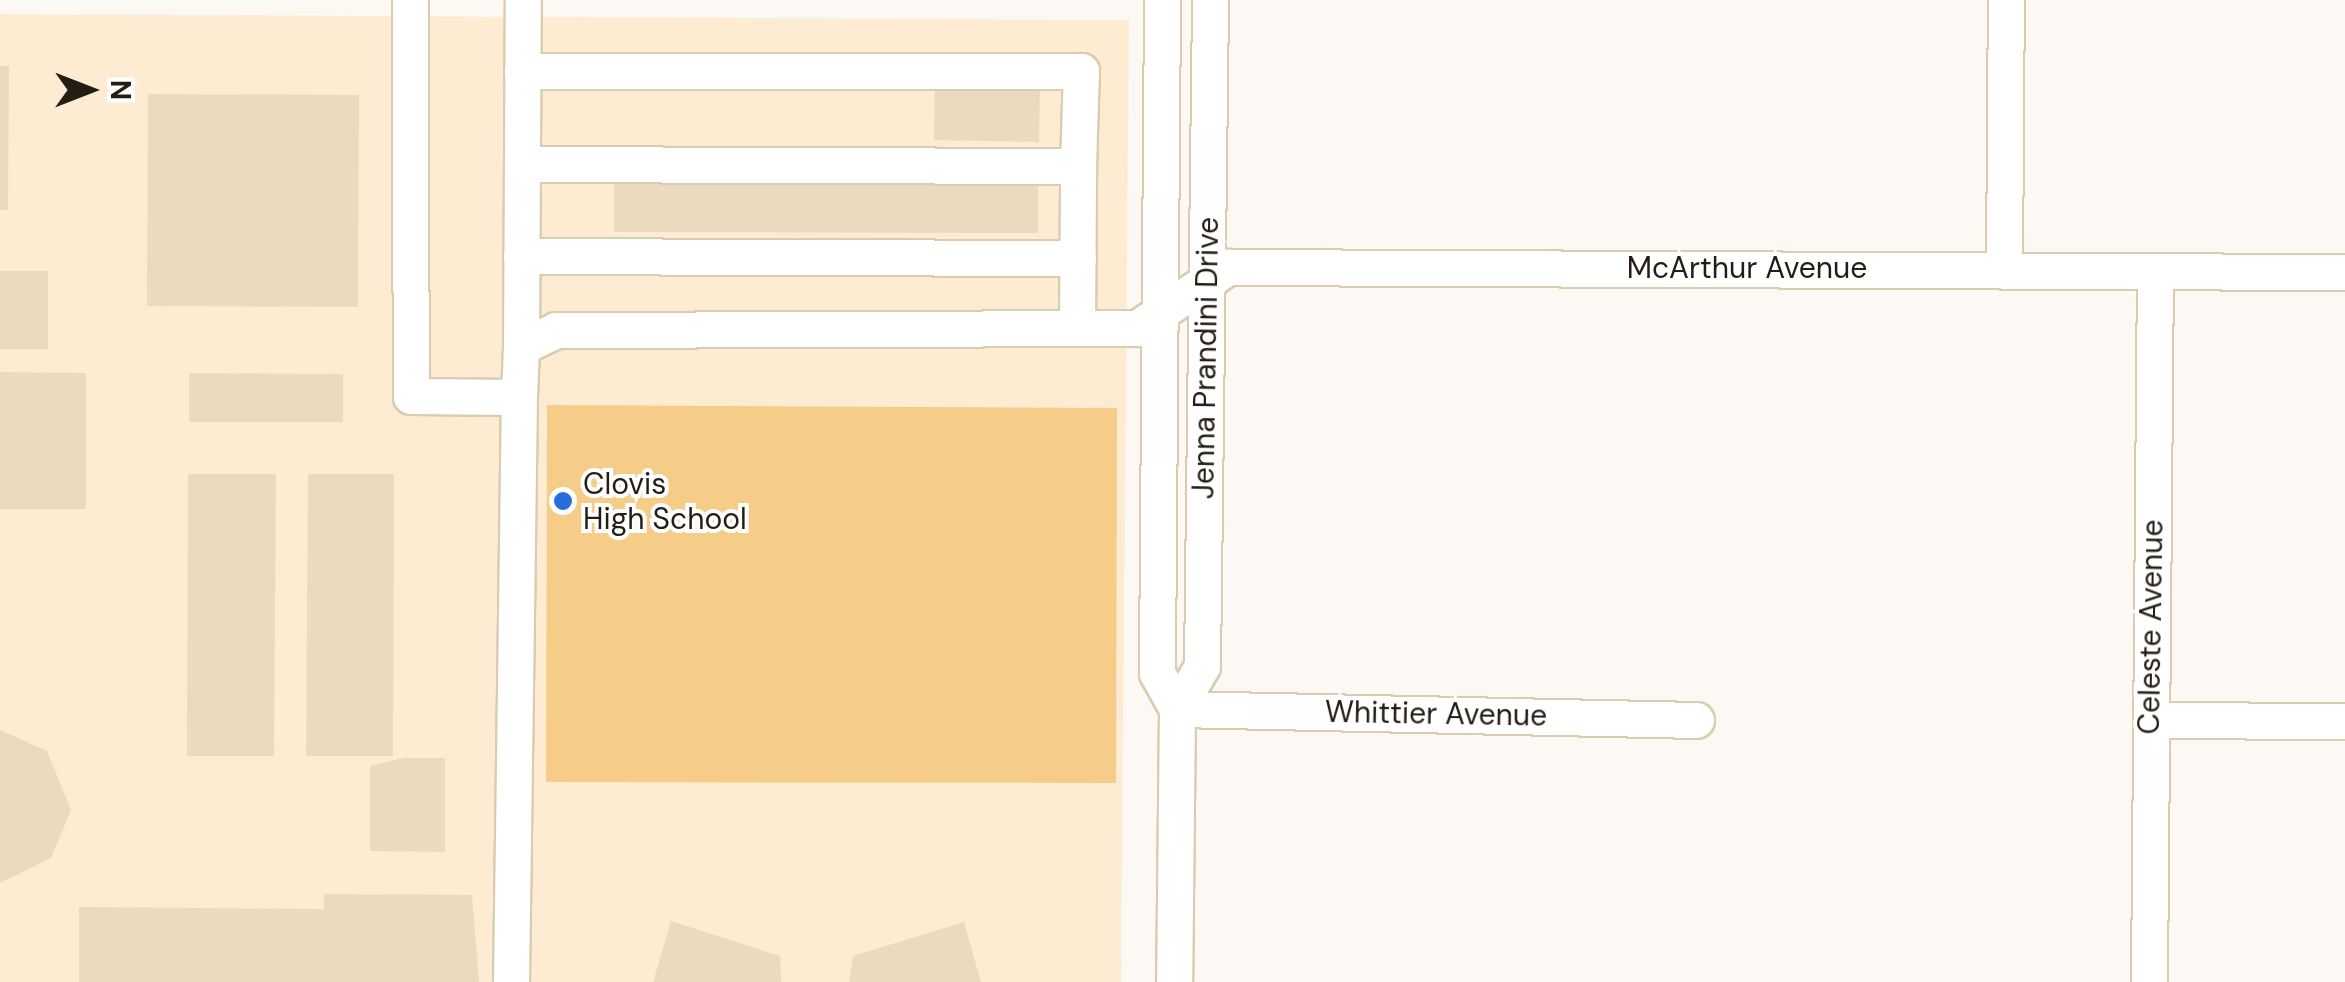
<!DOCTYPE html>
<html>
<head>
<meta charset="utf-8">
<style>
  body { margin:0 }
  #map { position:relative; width:2345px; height:982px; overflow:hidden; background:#fcf9f4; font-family:"DM Sans",sans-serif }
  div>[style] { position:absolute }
  .built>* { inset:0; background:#fdecd2 }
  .green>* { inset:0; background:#f6cc89 }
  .building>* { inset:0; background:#eadac0 }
  .roads { filter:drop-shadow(2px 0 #dbcbb1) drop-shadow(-2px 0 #dbcbb1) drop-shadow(0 2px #dbcbb1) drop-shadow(0 -2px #dbcbb1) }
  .minor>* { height:35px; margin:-17.5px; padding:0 17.5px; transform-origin:17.5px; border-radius:17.5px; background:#fff }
  .dots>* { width:28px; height:28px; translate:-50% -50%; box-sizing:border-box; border:5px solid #fff; border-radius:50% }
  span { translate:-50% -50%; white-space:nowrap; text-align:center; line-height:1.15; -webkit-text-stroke:8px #fff; paint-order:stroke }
  .street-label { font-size:30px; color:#231d14 }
  .poi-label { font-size:30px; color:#231d14 }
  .left { translate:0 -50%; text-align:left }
  .north { position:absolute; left:40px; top:40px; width:100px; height:100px; -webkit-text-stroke:8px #fff; paint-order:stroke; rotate:90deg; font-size:28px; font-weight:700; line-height:40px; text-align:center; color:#231d14 }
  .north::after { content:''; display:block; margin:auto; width:35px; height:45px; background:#231d14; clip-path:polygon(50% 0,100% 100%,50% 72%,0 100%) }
</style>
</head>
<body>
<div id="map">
  <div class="built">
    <div style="clip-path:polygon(0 14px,1129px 20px,1121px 982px,0 982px)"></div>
  </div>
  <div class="green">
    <div style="clip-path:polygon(547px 405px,1117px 408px,1116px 783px,546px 782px)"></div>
  </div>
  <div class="building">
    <div style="clip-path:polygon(0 66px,9px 66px,8px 210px,0 210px)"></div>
    <div style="clip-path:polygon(935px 83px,1040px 85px,1039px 142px,934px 140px)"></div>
    <div style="clip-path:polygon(148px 94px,359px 95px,358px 307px,147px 306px)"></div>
    <div style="clip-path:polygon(614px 177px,1038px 177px,1038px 233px,614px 232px)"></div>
    <div style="clip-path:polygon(0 271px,48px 271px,48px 349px,0 349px)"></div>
    <div style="clip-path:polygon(0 372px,86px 373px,86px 509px,0 509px)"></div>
    <div style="clip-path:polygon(189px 373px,343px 374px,343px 422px,189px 422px)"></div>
    <div style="clip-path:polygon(188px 474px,276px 474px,274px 756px,187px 756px)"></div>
    <div style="clip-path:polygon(308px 474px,394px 474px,393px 756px,306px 756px)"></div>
    <div style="clip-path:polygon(0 730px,47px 751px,71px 810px,51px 858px,0 883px)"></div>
    <div style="clip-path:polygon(403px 758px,445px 758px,445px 852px,370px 851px,370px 766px)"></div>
    <div style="clip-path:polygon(324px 894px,472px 895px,479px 982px,79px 982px,79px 907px,324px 909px)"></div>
    <div style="clip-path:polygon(671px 921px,780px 956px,781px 982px,653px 982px)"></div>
    <div style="clip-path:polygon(964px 922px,981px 982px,849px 982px,853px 956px)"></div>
  </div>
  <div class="roads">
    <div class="minor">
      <div style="left:410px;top:0;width:396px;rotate:89.9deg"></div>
      <div style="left:411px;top:396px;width:108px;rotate:0.5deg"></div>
      <div style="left:519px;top:397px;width:50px;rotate:-87.7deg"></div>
      <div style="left:521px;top:347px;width:39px;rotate:-26deg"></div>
      <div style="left:556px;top:330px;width:581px;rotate:-0.2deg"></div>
      <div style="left:1137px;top:328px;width:110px;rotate:-33.8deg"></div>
      <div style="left:1228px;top:267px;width:1117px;rotate:0.26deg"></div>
      <div style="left:1162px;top:0;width:673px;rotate:90.43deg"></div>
      <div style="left:1157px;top:673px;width:41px;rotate:60.9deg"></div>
      <div style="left:1177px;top:709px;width:273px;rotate:90.6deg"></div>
      <div style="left:522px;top:164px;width:556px;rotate:0.21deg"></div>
      <div style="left:1078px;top:166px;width:95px;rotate:-88.2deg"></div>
      <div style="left:1081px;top:71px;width:559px;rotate:180deg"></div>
      <div style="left:521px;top:256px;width:557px;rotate:0.21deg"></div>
      <div style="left:2004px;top:268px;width:268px;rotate:-89.6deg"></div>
      <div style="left:1077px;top:328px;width:162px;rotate:-89.6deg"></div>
      <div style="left:521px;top:347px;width:347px;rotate:-89.7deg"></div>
      <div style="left:1177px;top:709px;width:50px;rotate:-59.8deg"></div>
      <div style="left:1202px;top:666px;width:666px;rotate:-89.31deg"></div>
      <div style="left:1177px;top:709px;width:519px;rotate:1.21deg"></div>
      <div style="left:2151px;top:720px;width:194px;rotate:0.3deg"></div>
      <div style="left:511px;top:982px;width:585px;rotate:-89.22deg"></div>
      <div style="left:2149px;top:982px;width:711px;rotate:-89.52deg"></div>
    </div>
  </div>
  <div class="dots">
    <div style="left:563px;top:501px;background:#276eda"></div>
  </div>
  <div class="street-label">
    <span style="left:1747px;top:268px">McArthur Avenue</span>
    <span style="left:1206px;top:358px;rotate:-89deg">Jenna Prandini Drive</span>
    <span style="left:2151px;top:627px;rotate:-89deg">Celeste Avenue</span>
    <span style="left:1436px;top:714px;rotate:1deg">Whittier Avenue</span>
  </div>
  <div class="poi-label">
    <span class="left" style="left:583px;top:501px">Clovis<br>High School</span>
  </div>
  <div class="north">N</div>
</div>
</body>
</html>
